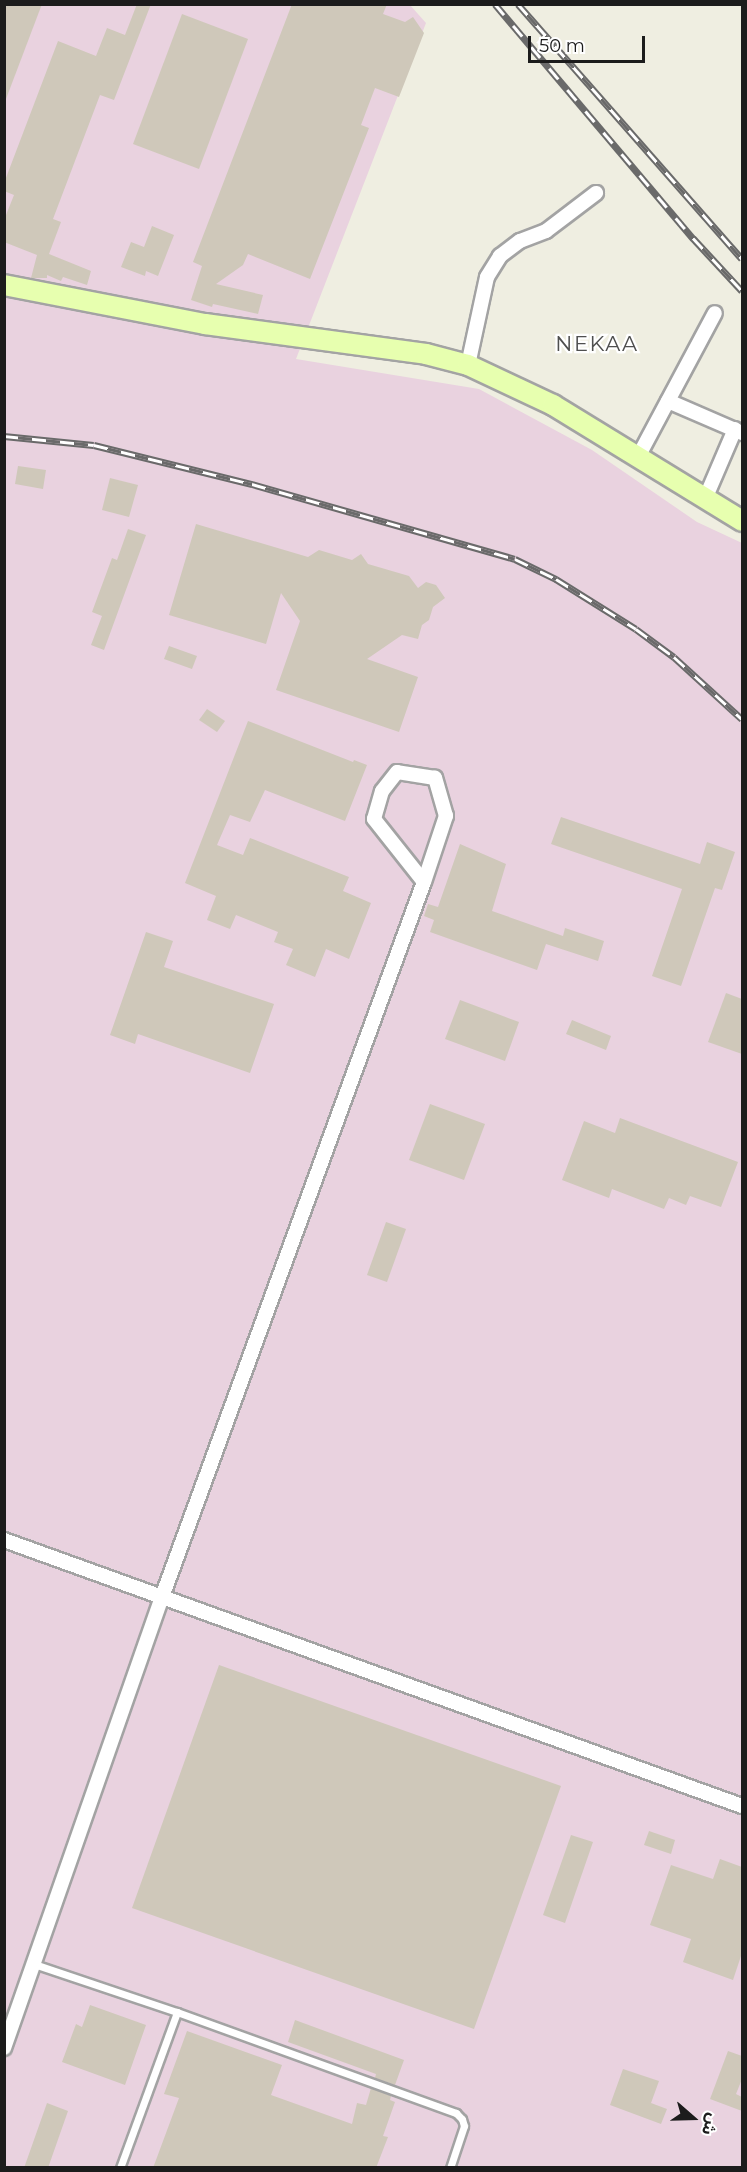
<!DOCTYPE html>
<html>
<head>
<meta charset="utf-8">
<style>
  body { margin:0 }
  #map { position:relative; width:747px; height:2172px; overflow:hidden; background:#efeee1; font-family:Montserrat,"Noto Sans Arabic",sans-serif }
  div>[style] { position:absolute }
  .industrial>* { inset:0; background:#e9d2df }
  .building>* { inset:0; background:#cfc8ba }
  .roads { filter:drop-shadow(2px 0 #a3a3a3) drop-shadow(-2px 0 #a3a3a3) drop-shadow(0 2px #a3a3a3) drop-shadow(0 -2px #a3a3a3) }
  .lane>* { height:7px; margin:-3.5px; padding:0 3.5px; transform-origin:3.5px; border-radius:3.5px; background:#fff }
  .street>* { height:14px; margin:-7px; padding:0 7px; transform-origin:7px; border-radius:7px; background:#fff }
  .secondary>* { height:20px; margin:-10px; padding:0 10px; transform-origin:10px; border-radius:10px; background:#e7ffaf }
  .rail>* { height:7px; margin-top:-3.5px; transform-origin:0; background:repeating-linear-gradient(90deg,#fff 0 14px,#6a6a6a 0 28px); box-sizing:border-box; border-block:2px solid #6a6a6a }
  span { translate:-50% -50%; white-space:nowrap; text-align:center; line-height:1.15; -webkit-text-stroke:4.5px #fff; paint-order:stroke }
  .quarter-label { font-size:21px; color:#4f4f4f; letter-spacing:1.5px }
  .frame { position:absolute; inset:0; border:6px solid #1c1c1c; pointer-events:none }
  .north { position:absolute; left:663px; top:2088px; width:60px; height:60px; -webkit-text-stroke:4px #fff; paint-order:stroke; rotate:110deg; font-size:16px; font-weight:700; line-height:24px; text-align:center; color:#1c1c1c }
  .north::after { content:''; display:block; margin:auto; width:21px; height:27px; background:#1c1c1c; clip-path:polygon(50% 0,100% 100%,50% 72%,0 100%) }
  .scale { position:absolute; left:528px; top:36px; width:117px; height:27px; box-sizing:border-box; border:3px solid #1c1c1c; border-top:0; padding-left:8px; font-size:18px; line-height:21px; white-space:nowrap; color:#1c1c1c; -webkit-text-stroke:4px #fff; paint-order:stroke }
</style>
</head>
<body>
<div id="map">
  <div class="industrial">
    <div style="clip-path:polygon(5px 5px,410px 5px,426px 23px,296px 359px,479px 389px,592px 450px,697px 522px,742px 543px,742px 2167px,5px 2168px)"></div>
  </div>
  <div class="building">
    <div style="clip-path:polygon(4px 4px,42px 4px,6px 99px,4px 99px)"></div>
    <div style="clip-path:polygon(137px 4px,151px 4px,114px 100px,100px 95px,53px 219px,61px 222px,49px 254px,91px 271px,87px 285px,63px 277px,61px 281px,47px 275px,47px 278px,31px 278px,37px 255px,4px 242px,4px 220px,14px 195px,4px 191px,4px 183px,58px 41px,96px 56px,107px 28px,125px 35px)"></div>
    <div style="clip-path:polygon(292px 4px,387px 4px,383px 14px,405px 22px,413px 17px,424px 33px,399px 97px,375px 88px,361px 125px,369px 128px,310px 279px,248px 254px,243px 265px,216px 284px,263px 295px,258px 314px,213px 304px,212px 307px,191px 300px,202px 266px,193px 262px)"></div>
    <div style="clip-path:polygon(182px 14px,248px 39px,199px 169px,133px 144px)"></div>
    <div style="clip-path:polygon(152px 226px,174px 235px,158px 276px,146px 271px,145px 276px,121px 267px,131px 242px,144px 247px)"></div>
    <div style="clip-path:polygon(18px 466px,46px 470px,43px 489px,15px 484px)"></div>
    <div style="clip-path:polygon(110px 478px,138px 485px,129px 517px,102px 510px)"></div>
    <div style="clip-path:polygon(196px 524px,308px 557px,319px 550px,352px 560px,361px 554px,368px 564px,409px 576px,418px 588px,426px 582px,436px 585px,445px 598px,433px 607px,429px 620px,422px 625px,418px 639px,402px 635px,367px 659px,418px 677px,399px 732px,276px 690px,300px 621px,281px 593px,266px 644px,169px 615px)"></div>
    <div style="clip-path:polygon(128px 529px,146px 535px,104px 650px,91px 645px,102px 616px,92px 612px,112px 558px,117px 560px)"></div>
    <div style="clip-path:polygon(169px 646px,197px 656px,192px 669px,164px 659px)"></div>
    <div style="clip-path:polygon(207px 709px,225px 721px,217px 732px,199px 720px)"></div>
    <div style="clip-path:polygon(248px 721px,353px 762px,354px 760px,367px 765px,345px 821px,265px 790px,250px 822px,230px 815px,217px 845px,243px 855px,250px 838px,349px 877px,343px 891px,371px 903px,349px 959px,326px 949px,315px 977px,286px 965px,293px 949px,274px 942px,278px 932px,236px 915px,230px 929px,207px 920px,216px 896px,185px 883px)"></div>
    <div style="clip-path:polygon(561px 817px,700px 864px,707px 842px,735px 852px,722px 890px,715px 888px,681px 986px,652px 976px,682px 889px,551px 844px)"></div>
    <div style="clip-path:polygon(460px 844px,506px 864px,492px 911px,563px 936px,565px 928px,604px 941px,598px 961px,546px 944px,537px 970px,430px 932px,434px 920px,424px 916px,428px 904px,438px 907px)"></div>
    <div style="clip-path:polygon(146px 932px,173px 941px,164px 967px,274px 1004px,250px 1073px,138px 1034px,135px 1044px,110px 1035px)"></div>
    <div style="clip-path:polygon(726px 993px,742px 999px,742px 1054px,708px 1042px)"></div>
    <div style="clip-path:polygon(460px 1000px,519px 1022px,505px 1061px,445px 1039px)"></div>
    <div style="clip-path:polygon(572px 1020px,611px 1036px,606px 1050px,566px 1034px)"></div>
    <div style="clip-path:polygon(430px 1104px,485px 1124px,464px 1180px,409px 1160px)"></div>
    <div style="clip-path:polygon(620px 1118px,738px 1162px,721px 1207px,690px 1196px,686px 1205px,669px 1198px,664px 1209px,612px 1189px,609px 1198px,562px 1180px,584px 1121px,615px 1133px)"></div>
    <div style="clip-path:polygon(386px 1222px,406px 1229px,387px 1282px,367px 1275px)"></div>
    <div style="clip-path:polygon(219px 1665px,561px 1786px,474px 2029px,132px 1908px)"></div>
    <div style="clip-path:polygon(649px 1831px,675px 1840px,671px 1854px,644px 1845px)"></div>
    <div style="clip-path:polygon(571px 1835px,593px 1842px,565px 1923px,543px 1915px)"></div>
    <div style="clip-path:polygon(720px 1859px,742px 1867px,742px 1953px,733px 1980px,683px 1962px,691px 1939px,650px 1925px,671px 1865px,713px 1879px)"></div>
    <div style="clip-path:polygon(90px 2005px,146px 2025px,125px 2085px,62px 2062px,76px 2024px,82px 2027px)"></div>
    <div style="clip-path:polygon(295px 2020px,404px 2060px,395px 2085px,375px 2078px,376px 2074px,288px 2042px)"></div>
    <div style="clip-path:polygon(187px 2031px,282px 2065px,271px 2095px,352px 2124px,357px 2103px,366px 2105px,371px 2088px,391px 2096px,390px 2100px,395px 2102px,383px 2136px,388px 2137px,376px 2168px,153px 2168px,179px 2098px,164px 2094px)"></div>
    <div style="clip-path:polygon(728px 2051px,742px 2056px,742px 2079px,736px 2094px,742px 2097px,742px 2111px,710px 2099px)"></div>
    <div style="clip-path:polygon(623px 2069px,659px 2081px,651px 2103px,667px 2109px,661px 2124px,610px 2105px)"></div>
    <div style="clip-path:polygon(47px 2103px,68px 2111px,48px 2168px,24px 2168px)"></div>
  </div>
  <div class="roads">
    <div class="lane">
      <div style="left:34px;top:1964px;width:151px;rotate:18.6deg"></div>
      <div style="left:177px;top:2012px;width:297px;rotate:19.9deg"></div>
      <div style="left:456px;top:2113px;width:8px;rotate:45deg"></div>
      <div style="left:462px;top:2119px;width:7px;rotate:74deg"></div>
      <div style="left:464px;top:2126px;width:44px;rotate:108.4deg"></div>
      <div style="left:120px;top:2168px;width:166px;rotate:-69.9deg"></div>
    </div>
    <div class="street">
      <div style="left:468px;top:365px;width:90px;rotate:-77.8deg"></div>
      <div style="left:487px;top:277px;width:25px;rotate:-58deg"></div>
      <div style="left:500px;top:256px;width:25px;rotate:-37deg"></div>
      <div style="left:520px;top:241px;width:28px;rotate:-21deg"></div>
      <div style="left:546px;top:231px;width:63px;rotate:-37.2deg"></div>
      <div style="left:668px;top:401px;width:81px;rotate:23.4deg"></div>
      <div style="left:638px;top:457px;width:163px;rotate:-61.9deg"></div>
      <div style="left:705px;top:499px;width:76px;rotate:-66.8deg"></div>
      <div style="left:4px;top:1540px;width:784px;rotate:19.82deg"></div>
      <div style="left:4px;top:2048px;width:478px;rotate:-70.7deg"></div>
      <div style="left:162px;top:1597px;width:761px;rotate:-69.88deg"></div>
      <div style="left:424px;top:882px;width:70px;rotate:-71.6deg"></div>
      <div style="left:446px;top:816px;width:40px;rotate:-106deg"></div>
      <div style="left:435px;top:778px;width:38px;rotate:-171deg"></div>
      <div style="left:397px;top:772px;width:24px;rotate:128deg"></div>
      <div style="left:382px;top:791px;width:29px;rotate:106deg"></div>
      <div style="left:374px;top:819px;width:80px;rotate:51.6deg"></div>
    </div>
    <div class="secondary">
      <div style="left:4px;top:285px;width:205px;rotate:11deg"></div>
      <div style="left:205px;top:324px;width:223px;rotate:7.7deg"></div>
      <div style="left:426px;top:354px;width:43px;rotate:14.7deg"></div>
      <div style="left:468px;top:365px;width:94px;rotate:25.2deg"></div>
      <div style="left:553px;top:405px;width:222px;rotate:31.5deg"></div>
    </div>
  </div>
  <div class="rail">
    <div style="left:495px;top:4px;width:307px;rotate:49.8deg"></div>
    <div style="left:693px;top:238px;width:72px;rotate:47.2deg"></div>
    <div style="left:518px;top:4px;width:339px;rotate:48.7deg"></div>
    <div style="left:4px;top:436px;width:90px;rotate:5.7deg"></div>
    <div style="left:94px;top:445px;width:163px;rotate:13.9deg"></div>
    <div style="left:252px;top:484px;width:273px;rotate:15.9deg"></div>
    <div style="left:515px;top:559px;width:46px;rotate:26deg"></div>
    <div style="left:556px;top:579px;width:94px;rotate:32deg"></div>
    <div style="left:636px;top:629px;width:47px;rotate:36.4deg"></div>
    <div style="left:674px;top:657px;width:92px;rotate:42.4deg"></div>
  </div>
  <div class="quarter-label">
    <span style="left:597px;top:344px">NEKAA</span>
  </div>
  <div class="frame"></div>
  <div class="north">ش</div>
  <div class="scale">50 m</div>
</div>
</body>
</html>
